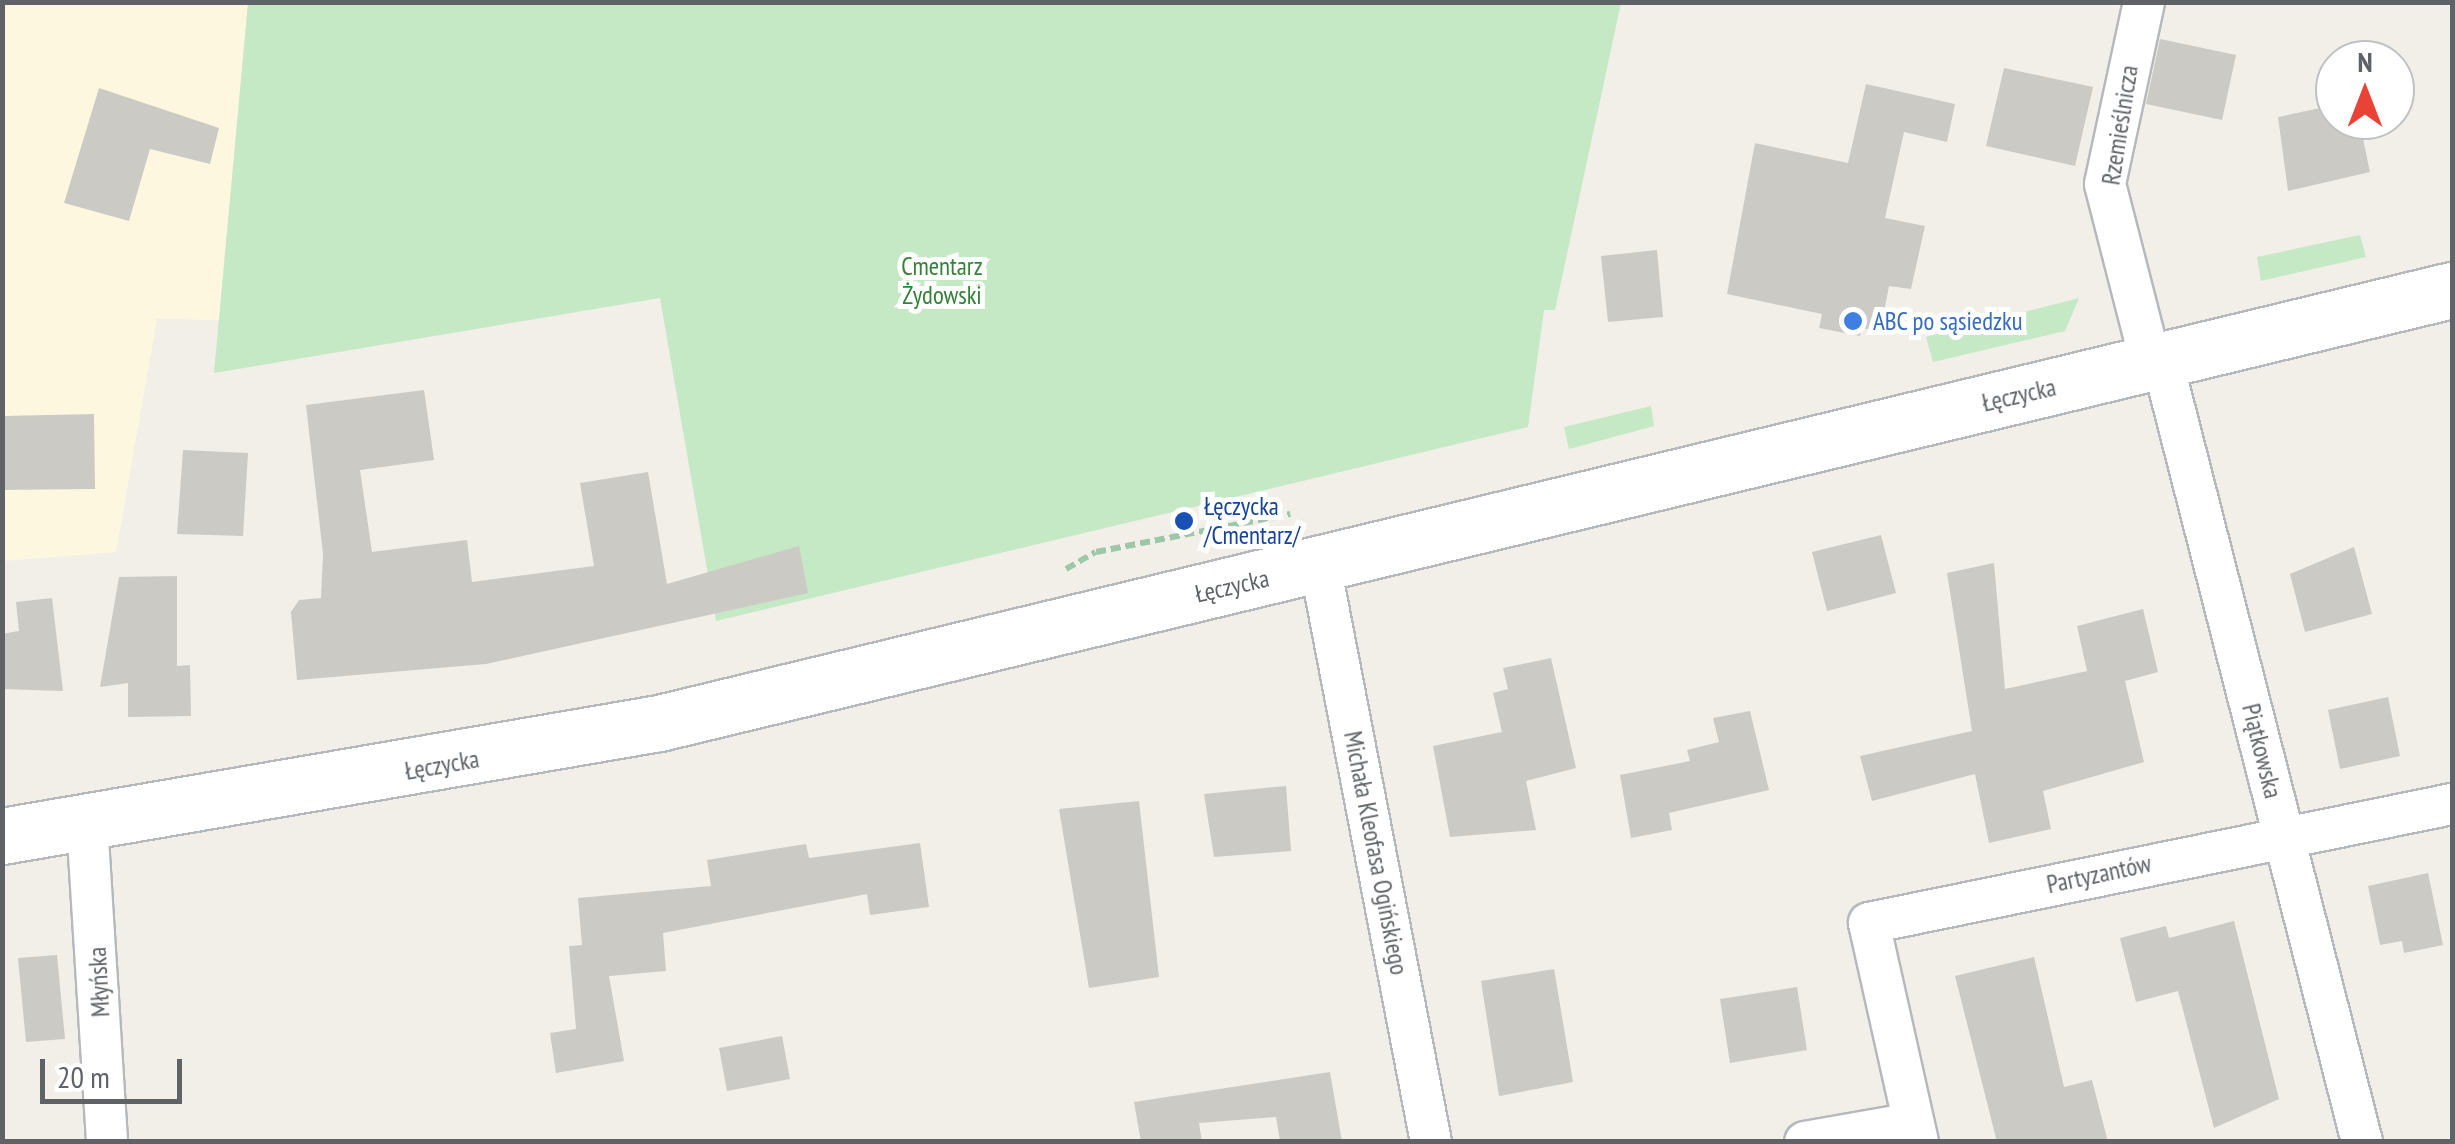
<!DOCTYPE html>
<html>
<head>
<meta charset="utf-8">
<style>
  body { margin:0 }
  #map { position:relative; width:2455px; height:1144px; overflow:hidden; background:#f1efe8; font-family:"PT Sans Narrow",sans-serif }
  div>[style] { position:absolute }
  .commercial>* { inset:0; background:#fef7e0 }
  .green>* { inset:0; background:#c5e8c5 }
  .building>* { inset:0; background:#cccac5 }
  .path>* { height:6px; margin-top:-3px; transform-origin:0; background:repeating-linear-gradient(90deg,#9cc7a9 0 10px,transparent 0 15px) }
  .roads { filter:drop-shadow(2px 0 #b5b8bc) drop-shadow(-2px 0 #b5b8bc) drop-shadow(0 2px #b5b8bc) drop-shadow(0 -2px #b5b8bc) }
  .street>* { height:40px; margin:-20px; padding:0 20px; transform-origin:20px; border-radius:20px; background:#fff }
  .secondary>* { height:55px; margin:-27.5px; padding:0 27.5px; transform-origin:27.5px; border-radius:27.5px; background:#fff }
  .dots>* { width:28px; height:28px; translate:-50% -50%; box-sizing:border-box; border:5px solid #fff; border-radius:50% }
  span { translate:-50% -50%; white-space:nowrap; text-align:center; line-height:1.15; -webkit-text-stroke:10px #fff; paint-order:stroke }
  .street-label { font-size:25px; color:#5f6368 }
  .park-label { font-size:25px; color:#348238 }
  .shop-label { font-size:25px; color:#366cbe }
  .left { translate:0 -50%; text-align:left }
  .transit-label { font-size:25px; color:#164399 }
  .frame { position:absolute; inset:0; border:5px solid #5f6368; pointer-events:none }
  .north { position:absolute; left:2315px; top:40px; width:100px; height:100px; box-sizing:border-box; background:#fff; border:2px solid #bfc1c3; border-radius:50%; rotate:0deg; font-size:28px; font-weight:700; line-height:40px; text-align:center; color:#5f6368 }
  .north::after { content:''; display:block; margin:auto; width:35px; height:45px; background:#ea4335; clip-path:polygon(50% 0,100% 100%,50% 72%,0 100%) }
  .scale { position:absolute; left:40px; top:1059px; width:142px; height:45px; box-sizing:border-box; border:5px solid #5f6368; border-top:0; padding-left:12px; font-size:30px; line-height:35px; white-space:nowrap; color:#5f6368; -webkit-text-stroke:8px #fff; paint-order:stroke }
</style>
</head>
<body>
<div id="map">
  <div class="commercial">
    <div style="clip-path:polygon(3px 3px,248px 3px,219px 320px,157px 319px,116px 552px,3px 561px)"></div>
  </div>
  <div class="green">
    <div style="clip-path:polygon(248px 3px,1621px 3px,1555px 310px,1544px 310px,1528px 427px,716px 621px,660px 298px,214px 373px)"></div>
    <div style="clip-path:polygon(2360px 235px,2366px 257px,2261px 281px,2257px 257px)"></div>
    <div style="clip-path:polygon(2079px 298px,2065px 331px,1933px 362px,1926px 337px)"></div>
    <div style="clip-path:polygon(1651px 406px,1654px 426px,1569px 449px,1564px 427px)"></div>
  </div>
  <div class="building">
    <div style="clip-path:polygon(2160px 39px,2236px 55px,2222px 120px,2146px 104px)"></div>
    <div style="clip-path:polygon(2004px 68px,2093px 87px,2075px 166px,1986px 146px)"></div>
    <div style="clip-path:polygon(1866px 84px,1955px 104px,1947px 142px,1904px 132px,1885px 218px,1925px 226px,1911px 289px,1889px 286px,1880px 332px,1862px 328px,1860px 336px,1819px 328px,1822px 314px,1727px 294px,1755px 143px,1848px 163px)"></div>
    <div style="clip-path:polygon(99px 88px,219px 128px,210px 164px,150px 149px,129px 221px,64px 203px)"></div>
    <div style="clip-path:polygon(2335px 105px,2335px 120px,2359px 120px,2370px 172px,2288px 191px,2278px 117px)"></div>
    <div style="clip-path:polygon(1657px 250px,1663px 317px,1608px 322px,1601px 256px)"></div>
    <div style="clip-path:polygon(424px 390px,434px 460px,360px 470px,372px 552px,467px 540px,472px 582px,594px 566px,580px 483px,648px 472px,667px 584px,799px 546px,808px 593px,486px 664px,297px 680px,291px 612px,299px 600px,321px 598px,323px 554px,306px 405px)"></div>
    <div style="clip-path:polygon(94px 414px,95px 489px,2px 490px,2px 416px)"></div>
    <div style="clip-path:polygon(183px 450px,248px 453px,243px 536px,177px 534px)"></div>
    <div style="clip-path:polygon(1881px 535px,1896px 593px,1827px 611px,1812px 552px)"></div>
    <div style="clip-path:polygon(2354px 547px,2372px 614px,2305px 632px,2290px 574px)"></div>
    <div style="clip-path:polygon(1994px 563px,2005px 689px,2087px 671px,2077px 626px,2143px 609px,2158px 672px,2125px 681px,2144px 762px,2043px 791px,2051px 829px,1989px 843px,1975px 774px,1872px 801px,1860px 756px,1972px 731px,1947px 573px)"></div>
    <div style="clip-path:polygon(177px 576px,177px 666px,190px 665px,191px 716px,128px 717px,128px 683px,100px 687px,119px 577px)"></div>
    <div style="clip-path:polygon(52px 598px,63px 691px,2px 689px,2px 634px,19px 631px,16px 602px)"></div>
    <div style="clip-path:polygon(1551px 658px,1576px 768px,1526px 781px,1536px 830px,1450px 837px,1433px 746px,1502px 732px,1493px 693px,1508px 689px,1503px 668px)"></div>
    <div style="clip-path:polygon(2388px 697px,2400px 756px,2340px 769px,2328px 710px)"></div>
    <div style="clip-path:polygon(1750px 711px,1769px 790px,1669px 813px,1672px 830px,1631px 838px,1620px 775px,1690px 761px,1687px 750px,1719px 742px,1713px 718px)"></div>
    <div style="clip-path:polygon(1286px 786px,1291px 851px,1214px 857px,1204px 794px)"></div>
    <div style="clip-path:polygon(1139px 801px,1159px 977px,1089px 988px,1059px 809px)"></div>
    <div style="clip-path:polygon(920px 843px,929px 907px,870px 915px,867px 894px,663px 933px,666px 971px,609px 976px,624px 1061px,556px 1073px,550px 1033px,576px 1029px,569px 946px,582px 945px,578px 898px,711px 886px,707px 860px,806px 844px,809px 858px)"></div>
    <div style="clip-path:polygon(2428px 873px,2443px 945px,2404px 953px,2402px 941px,2380px 945px,2368px 886px)"></div>
    <div style="clip-path:polygon(2234px 921px,2279px 1099px,2214px 1128px,2178px 991px,2136px 1002px,2120px 938px,2166px 926px,2169px 938px)"></div>
    <div style="clip-path:polygon(57px 955px,65px 1039px,26px 1042px,18px 958px)"></div>
    <div style="clip-path:polygon(2034px 957px,2064px 1087px,2092px 1080px,2108px 1142px,1997px 1142px,1955px 976px)"></div>
    <div style="clip-path:polygon(1554px 969px,1573px 1082px,1499px 1096px,1481px 981px)"></div>
    <div style="clip-path:polygon(1797px 987px,1807px 1050px,1730px 1063px,1720px 999px)"></div>
    <div style="clip-path:polygon(782px 1036px,790px 1079px,727px 1091px,719px 1048px)"></div>
    <div style="clip-path:polygon(1330px 1072px,1342px 1142px,1280px 1141px,1276px 1117px,1199px 1123px,1202px 1142px,1141px 1142px,1134px 1102px)"></div>
  </div>
  <div class="path">
    <div style="left:1066px;top:569px;width:34px;rotate:-30deg"></div>
    <div style="left:1096px;top:552px;width:198px;rotate:-11.1deg"></div>
  </div>
  <div class="roads">
    <div class="street">
      <div style="left:2144px;top:2px;width:186px;rotate:102.1deg"></div>
      <div style="left:2105px;top:184px;width:185px;rotate:75.6deg"></div>
      <div style="left:2162px;top:360px;width:807px;rotate:75.65deg"></div>
      <div style="left:1320px;top:565px;width:588px;rotate:79.11deg"></div>
      <div style="left:87px;top:823px;width:320px;rotate:86.4deg"></div>
      <div style="left:1805px;top:1142px;width:110px;rotate:-10deg"></div>
      <div style="left:1918px;top:1142px;width:224px;rotate:-102.6deg"></div>
      <div style="left:1869px;top:923px;width:595px;rotate:-11.54deg"></div>
    </div>
    <div class="secondary">
      <div style="left:2px;top:836px;width:667px;rotate:-9.76deg"></div>
      <div style="left:659px;top:723px;width:1845px;rotate:-13.58deg"></div>
    </div>
  </div>
  <div class="dots">
    <div style="left:1853px;top:321px;background:#3f7fe0"></div>
    <div style="left:1184px;top:521px;background:#1a4fb4"></div>
  </div>
  <div class="street-label">
    <span style="left:2120px;top:125px;rotate:-81deg">Rzemieślnicza</span>
    <span style="left:2019px;top:395px;rotate:-13deg">Łęczycka</span>
    <span style="left:1232px;top:586px;rotate:-13deg">Łęczycka</span>
    <span style="left:2262px;top:751px;rotate:76deg">Piątkowska</span>
    <span style="left:442px;top:765px;rotate:-10deg">Łęczycka</span>
    <span style="left:1376px;top:853px;rotate:79deg">Michała Kleofasa Ogińskiego</span>
    <span style="left:2099px;top:874px;rotate:-12deg">Partyzantów</span>
    <span style="left:99px;top:982px;rotate:-93deg">Młyńska</span>
  </div>
  <div class="park-label">
    <span style="left:942px;top:281px">Cmentarz<br>Żydowski</span>
  </div>
  <div class="shop-label">
    <span class="left" style="left:1873px;top:321px">ABC po sąsiedzku</span>
  </div>
  <div class="transit-label">
    <span class="left" style="left:1204px;top:521px">Łęczycka<br>/Cmentarz/</span>
  </div>
  <div class="frame"></div>
  <div class="north">N</div>
  <div class="scale">20 m</div>
</div>
</body>
</html>
